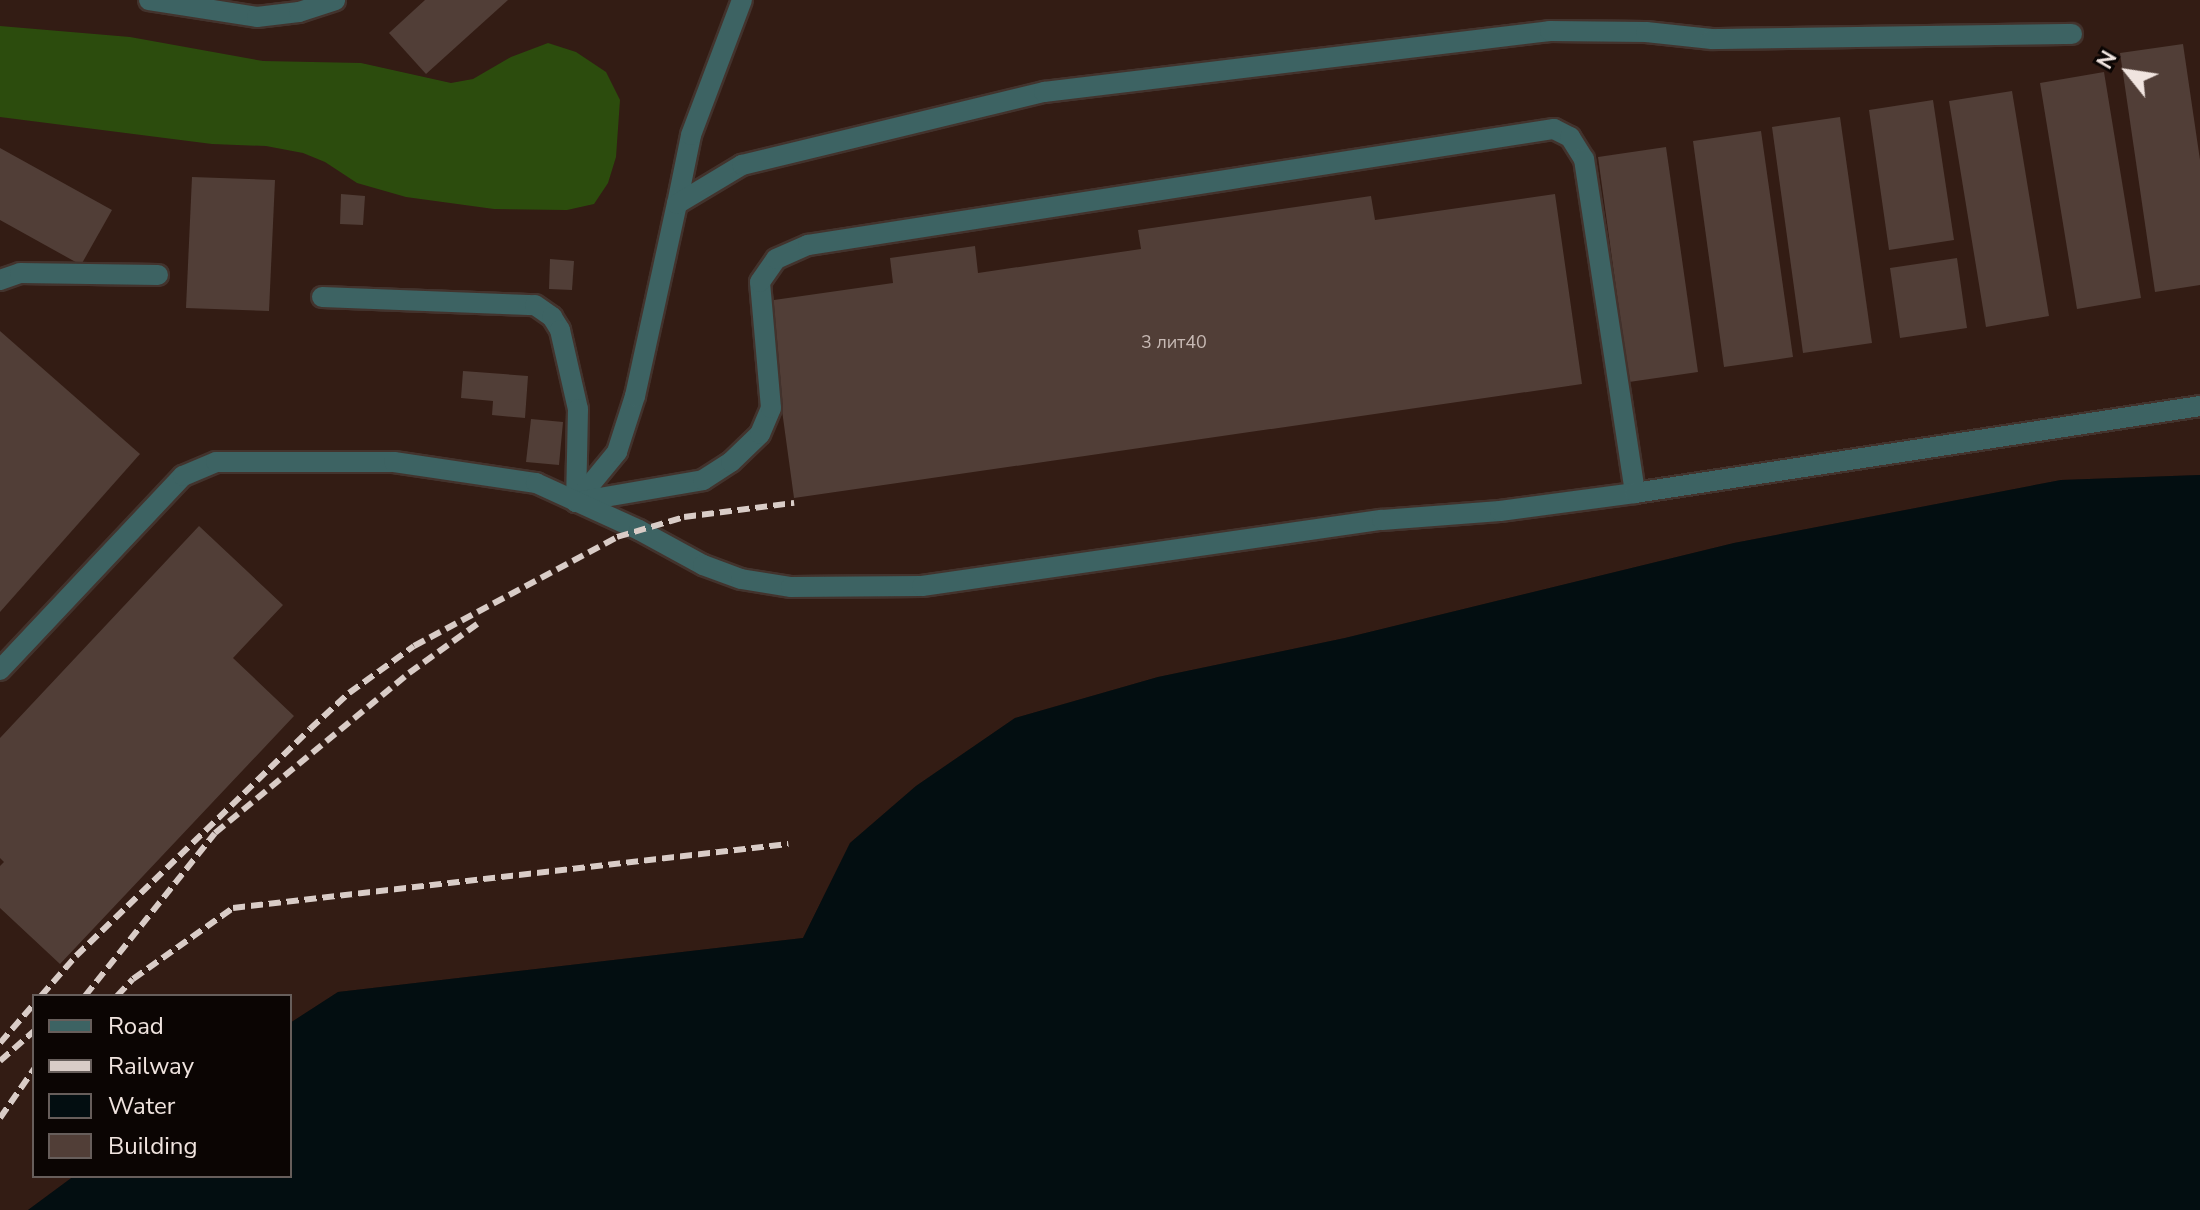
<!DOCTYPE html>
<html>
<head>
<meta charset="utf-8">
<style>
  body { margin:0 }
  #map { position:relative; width:2200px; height:1210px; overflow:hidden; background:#271610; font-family:"Nunito Sans",sans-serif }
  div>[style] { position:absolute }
  .built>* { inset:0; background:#331c14 }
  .forest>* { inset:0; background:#2c4c0d }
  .water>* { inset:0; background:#030e11 }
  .building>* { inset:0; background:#513e37 }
  .roads { filter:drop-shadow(2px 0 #43332d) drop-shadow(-2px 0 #43332d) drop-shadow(0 2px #43332d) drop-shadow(0 -2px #43332d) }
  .lane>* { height:20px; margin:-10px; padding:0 10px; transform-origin:10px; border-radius:10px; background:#3d6363 }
  .street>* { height:20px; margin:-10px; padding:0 10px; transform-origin:10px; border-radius:10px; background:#3d6363 }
  .rail>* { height:6px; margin-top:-3px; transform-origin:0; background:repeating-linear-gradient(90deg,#d9ccc7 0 12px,transparent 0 18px) }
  span { translate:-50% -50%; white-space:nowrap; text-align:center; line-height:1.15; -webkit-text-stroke:6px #0b0503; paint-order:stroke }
  .number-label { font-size:18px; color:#c8bab5 }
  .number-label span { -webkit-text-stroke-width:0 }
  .legend { position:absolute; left:32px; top:994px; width:260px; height:184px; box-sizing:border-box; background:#0b0503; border:2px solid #675e5b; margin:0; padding:10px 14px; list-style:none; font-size:24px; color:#f0e4df }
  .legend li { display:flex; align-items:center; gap:16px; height:40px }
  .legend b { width:40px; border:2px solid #675e5b }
  .north { position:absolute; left:2088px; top:32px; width:80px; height:80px; -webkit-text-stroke:6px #0b0503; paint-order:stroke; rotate:300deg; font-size:22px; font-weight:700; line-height:32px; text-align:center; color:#f0e4df }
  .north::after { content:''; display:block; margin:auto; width:28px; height:36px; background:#f0e4df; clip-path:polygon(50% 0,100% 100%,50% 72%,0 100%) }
</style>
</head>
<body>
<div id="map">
  <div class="built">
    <div style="clip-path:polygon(0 0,2200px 0,2200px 475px,2061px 480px,1734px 543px,1345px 638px,1158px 677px,1015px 718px,916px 786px,850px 843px,803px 938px,338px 992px,290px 1023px,290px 996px,34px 996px,34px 1176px,74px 1176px,28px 1210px,0 1210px)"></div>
  </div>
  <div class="forest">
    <div style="clip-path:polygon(0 26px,130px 37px,263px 61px,361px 63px,451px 83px,473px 79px,511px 57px,548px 43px,576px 52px,606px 72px,620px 100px,616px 157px,608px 183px,594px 204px,567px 210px,494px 209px,406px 197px,357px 183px,325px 162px,303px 153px,266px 146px,212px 144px,0 117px)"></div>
  </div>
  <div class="water">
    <div style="clip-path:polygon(2200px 475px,2200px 1210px,28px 1210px,74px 1176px,290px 1176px,290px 1023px,338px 992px,803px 938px,850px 843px,916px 786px,1015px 718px,1158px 677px,1345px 638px,1734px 543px,2061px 480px)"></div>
  </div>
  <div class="building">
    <div style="clip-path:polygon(425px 0,508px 0,426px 74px,389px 33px)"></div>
    <div style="clip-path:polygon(2183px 44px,2200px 160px,2200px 285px,2155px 292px,2120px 53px)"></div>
    <div style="clip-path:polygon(2104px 72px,2141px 298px,2077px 309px,2040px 83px)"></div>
    <div style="clip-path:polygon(2012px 91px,2049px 316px,1986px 327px,1949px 101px)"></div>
    <div style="clip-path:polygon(1933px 100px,1954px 240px,1889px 250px,1869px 110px)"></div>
    <div style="clip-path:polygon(1840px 117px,1872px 343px,1803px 353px,1772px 127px)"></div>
    <div style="clip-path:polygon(1761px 131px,1793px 357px,1724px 367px,1693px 141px)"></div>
    <div style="clip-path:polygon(1666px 147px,1698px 372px,1629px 382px,1598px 157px)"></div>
    <div style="clip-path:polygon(0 148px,112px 210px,81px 265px,0 220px)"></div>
    <div style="clip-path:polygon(192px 177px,275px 180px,269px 311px,186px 308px)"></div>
    <div style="clip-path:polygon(341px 194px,365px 196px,363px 225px,340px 224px)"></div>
    <div style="clip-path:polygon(1555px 194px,1582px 384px,794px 498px,767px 301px,893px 283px,890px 258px,975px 246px,978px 273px,1141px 249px,1138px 230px,1371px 196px,1375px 220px)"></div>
    <div style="clip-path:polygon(1957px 258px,1967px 328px,1900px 338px,1890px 268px)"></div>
    <div style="clip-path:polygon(550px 259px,574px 261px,572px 290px,549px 289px)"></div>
    <div style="clip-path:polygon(0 331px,140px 454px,0 612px)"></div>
    <div style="clip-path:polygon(463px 371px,528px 376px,525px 418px,492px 415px,493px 401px,461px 398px)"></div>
    <div style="clip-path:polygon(531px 419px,563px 422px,559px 465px,526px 462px)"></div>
    <div style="clip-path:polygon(199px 526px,283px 605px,233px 658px,294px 716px,60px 964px,0 908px,0 866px,4px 862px,0 858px,0 738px)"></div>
  </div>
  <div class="roads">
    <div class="lane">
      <div style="left:149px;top:0;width:109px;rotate:8.9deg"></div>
      <div style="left:257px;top:17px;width:42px;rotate:-6.8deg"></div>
      <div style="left:299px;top:12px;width:38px;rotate:-18deg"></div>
      <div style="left:677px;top:204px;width:70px;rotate:-78.5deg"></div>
      <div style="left:691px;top:135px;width:144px;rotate:-69.3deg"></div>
      <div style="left:0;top:280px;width:21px;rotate:-19deg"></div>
      <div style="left:20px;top:273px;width:138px;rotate:0.8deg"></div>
      <div style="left:322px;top:297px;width:213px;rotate:2.2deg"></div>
      <div style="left:535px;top:305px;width:21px;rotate:35deg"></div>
      <div style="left:552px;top:317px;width:15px;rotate:58deg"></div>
      <div style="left:560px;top:330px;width:81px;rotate:77.2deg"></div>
      <div style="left:578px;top:409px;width:93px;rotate:91.2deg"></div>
      <div style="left:576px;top:502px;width:65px;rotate:-50.6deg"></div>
      <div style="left:617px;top:452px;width:59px;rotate:-72.2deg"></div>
      <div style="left:635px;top:396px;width:197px;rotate:-77.7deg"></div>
      <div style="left:677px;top:204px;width:76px;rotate:-31deg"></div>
      <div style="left:742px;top:165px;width:311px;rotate:-13.6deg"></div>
      <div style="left:1044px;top:92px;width:510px;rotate:-6.87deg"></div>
      <div style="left:1550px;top:31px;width:96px;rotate:0.6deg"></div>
      <div style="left:1646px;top:32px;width:66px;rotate:6.1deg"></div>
      <div style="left:1712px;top:39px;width:360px;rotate:-0.8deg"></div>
      <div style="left:576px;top:502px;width:129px;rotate:-9.8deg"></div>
      <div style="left:703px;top:480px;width:33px;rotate:-33deg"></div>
      <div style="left:731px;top:462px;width:40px;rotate:-44deg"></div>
      <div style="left:760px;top:434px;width:28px;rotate:-67deg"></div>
      <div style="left:771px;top:408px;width:126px;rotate:-95deg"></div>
      <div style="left:760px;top:282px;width:28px;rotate:-55deg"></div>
      <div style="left:776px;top:259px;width:35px;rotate:-24deg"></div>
      <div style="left:808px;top:245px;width:755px;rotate:-8.84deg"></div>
      <div style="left:1554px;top:129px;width:18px;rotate:27deg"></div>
      <div style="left:1570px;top:137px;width:26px;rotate:58deg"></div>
      <div style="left:1584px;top:159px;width:338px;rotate:81.3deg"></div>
      <div style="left:0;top:670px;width:267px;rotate:-46.7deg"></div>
      <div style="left:183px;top:476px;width:36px;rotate:-23deg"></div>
      <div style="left:216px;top:462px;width:178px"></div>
      <div style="left:394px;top:462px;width:144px;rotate:8.4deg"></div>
      <div style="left:536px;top:483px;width:113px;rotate:24.5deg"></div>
      <div style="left:639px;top:530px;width:73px;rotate:28.7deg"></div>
      <div style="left:703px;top:565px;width:40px;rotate:20.2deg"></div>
      <div style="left:741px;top:579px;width:51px;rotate:9.1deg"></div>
    </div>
    <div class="street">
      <div style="left:791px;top:587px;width:131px;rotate:-0.4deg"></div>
      <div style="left:922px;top:586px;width:465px;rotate:-8.2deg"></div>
      <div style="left:1382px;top:520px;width:118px;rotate:-4.4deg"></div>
      <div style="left:1500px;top:511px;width:136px;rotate:-7.6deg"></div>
      <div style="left:1635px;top:493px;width:572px;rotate:-8.75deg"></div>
    </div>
  </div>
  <div class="rail">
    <div style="left:41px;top:996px;width:53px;rotate:-48.8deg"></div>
    <div style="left:76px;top:956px;width:326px;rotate:-44.1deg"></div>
    <div style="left:310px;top:729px;width:53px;rotate:-42.7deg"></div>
    <div style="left:349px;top:693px;width:80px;rotate:-35.9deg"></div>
    <div style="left:414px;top:646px;width:230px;rotate:-28.2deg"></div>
    <div style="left:617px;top:537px;width:70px;rotate:-16.6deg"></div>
    <div style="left:684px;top:517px;width:111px;rotate:-7.3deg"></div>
    <div style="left:85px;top:996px;width:208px;rotate:-51.4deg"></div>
    <div style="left:215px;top:833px;width:251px;rotate:-39.5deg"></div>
    <div style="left:409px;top:673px;width:87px;rotate:-35.7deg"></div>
    <div style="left:117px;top:996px;width:23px;rotate:-47deg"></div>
    <div style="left:133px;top:979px;width:123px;rotate:-35.4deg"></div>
    <div style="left:233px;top:908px;width:559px;rotate:-6.58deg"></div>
    <div style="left:0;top:1043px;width:52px;rotate:-48.9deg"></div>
    <div style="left:0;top:1061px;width:45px;rotate:-41.4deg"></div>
    <div style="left:0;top:1118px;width:60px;rotate:-55.2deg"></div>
  </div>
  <div class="number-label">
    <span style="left:1174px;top:342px">3 лит40</span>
  </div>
  <ul class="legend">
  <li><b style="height:10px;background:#3d6363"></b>Road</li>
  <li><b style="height:10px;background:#d9ccc7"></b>Railway</li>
  <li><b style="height:22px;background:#030e11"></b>Water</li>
  <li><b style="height:22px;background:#513e37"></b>Building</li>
  </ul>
  <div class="north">N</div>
</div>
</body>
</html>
